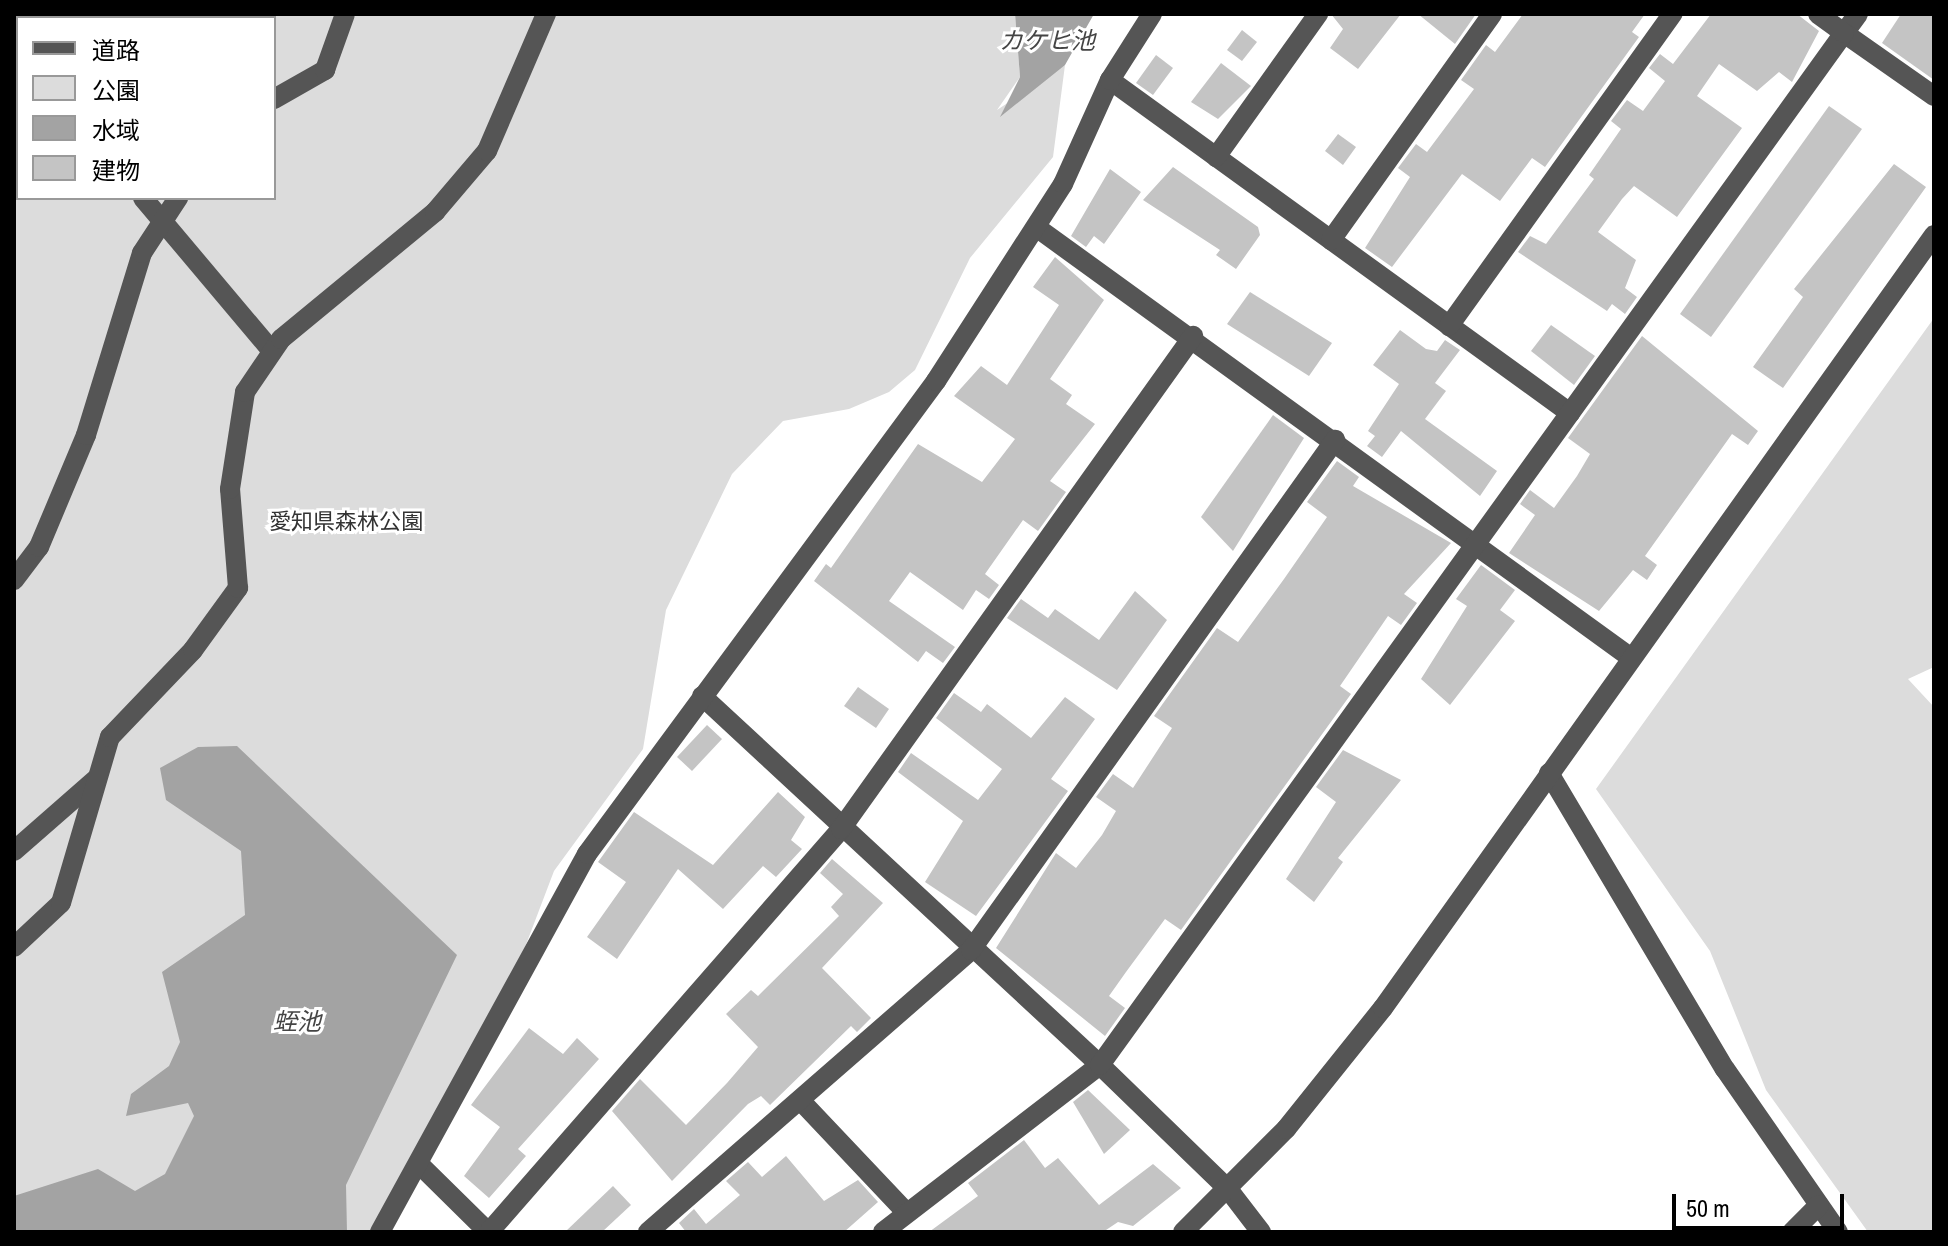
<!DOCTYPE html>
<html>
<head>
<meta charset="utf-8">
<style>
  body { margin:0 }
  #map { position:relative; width:1948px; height:1246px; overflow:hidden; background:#fff; font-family:"Archivo Narrow","Noto Sans JP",sans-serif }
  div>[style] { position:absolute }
  .green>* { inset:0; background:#dcdcdc }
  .water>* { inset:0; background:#a3a3a3 }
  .building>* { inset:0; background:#c4c4c4 }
  .minor>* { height:20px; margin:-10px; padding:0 10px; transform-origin:10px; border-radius:10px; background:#555 }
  span { translate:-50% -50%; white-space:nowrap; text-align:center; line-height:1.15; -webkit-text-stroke:6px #fff; paint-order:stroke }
  .park-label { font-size:22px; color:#333 }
  .water-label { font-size:24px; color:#444; font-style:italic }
  .frame { position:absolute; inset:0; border:16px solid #000; pointer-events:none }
  .legend { position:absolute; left:16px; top:16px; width:260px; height:184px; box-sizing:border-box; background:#fff; border:2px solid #999; margin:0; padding:10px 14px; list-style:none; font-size:24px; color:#000 }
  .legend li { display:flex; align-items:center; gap:16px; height:40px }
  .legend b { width:40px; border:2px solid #999 }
  .scale { position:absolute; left:1672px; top:1194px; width:172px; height:36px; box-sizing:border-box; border:4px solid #000; border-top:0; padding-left:10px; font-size:24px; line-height:28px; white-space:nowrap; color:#000; -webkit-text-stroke:6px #fff; paint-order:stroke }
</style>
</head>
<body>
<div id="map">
  <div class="green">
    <div style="clip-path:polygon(evenodd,14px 14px,1015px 14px,1020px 77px,997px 110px,1065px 65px,1053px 157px,970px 258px,915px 370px,889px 392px,849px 409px,783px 421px,732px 474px,666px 610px,643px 749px,554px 871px,511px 984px,371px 1232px,14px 1232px,14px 14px,18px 18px,274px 18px,274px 198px,18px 198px,18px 18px)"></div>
    <div style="clip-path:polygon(1934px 318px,1934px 667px,1908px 679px,1934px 707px,1934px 1232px,1868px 1232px,1766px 1090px,1710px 951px,1596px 789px)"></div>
  </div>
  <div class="water">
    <div style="clip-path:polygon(1015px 14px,1094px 14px,1065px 65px,1000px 117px,1020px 77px)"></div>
    <div style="clip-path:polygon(237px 746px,457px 955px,346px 1185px,347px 1232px,14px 1232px,14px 1196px,98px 1169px,135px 1191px,165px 1174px,194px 1116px,188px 1103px,126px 1116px,131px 1094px,169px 1066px,180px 1042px,162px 972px,245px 915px,241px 851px,166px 800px,160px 768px,198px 747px)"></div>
  </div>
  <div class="building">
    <div style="clip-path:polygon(1331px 14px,1401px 14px,1358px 69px,1330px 48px,1343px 29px)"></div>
    <div style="clip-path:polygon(1418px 14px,1476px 14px,1455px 44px)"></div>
    <div style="clip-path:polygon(1523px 14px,1645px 14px,1632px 32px,1639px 37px,1545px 167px,1532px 158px,1500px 201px,1462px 174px,1392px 267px,1365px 248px,1410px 177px,1398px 168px,1416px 144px,1427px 152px,1474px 89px,1461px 80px,1486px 45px,1495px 52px)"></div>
    <div style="clip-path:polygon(1711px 14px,1797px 14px,1819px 31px,1792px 82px,1779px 72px,1757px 91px,1719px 64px,1697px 96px,1742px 128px,1677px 217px,1634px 186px,1622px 199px,1598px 232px,1636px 260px,1625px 288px,1637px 297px,1625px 314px,1612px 304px,1607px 311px,1518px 252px,1530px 236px,1546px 244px,1594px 179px,1589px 175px,1621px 129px,1611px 121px,1627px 100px,1643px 111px,1665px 81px,1649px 68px,1660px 54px,1673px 64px)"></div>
    <div style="clip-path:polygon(1901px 14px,1934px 14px,1934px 80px,1882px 43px)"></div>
    <div style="clip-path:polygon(1242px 30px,1257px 42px,1242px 61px,1227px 50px)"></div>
    <div style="clip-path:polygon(1156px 55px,1173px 68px,1153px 95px,1136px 83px)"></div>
    <div style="clip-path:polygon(1221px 63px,1251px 86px,1218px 119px,1191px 102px)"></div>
    <div style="clip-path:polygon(1829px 106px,1862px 129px,1711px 337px,1680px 314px)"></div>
    <div style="clip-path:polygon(1338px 134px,1356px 147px,1343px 165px,1325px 151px)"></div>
    <div style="clip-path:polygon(1894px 164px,1926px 187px,1783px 388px,1753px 367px,1803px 297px,1794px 289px)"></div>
    <div style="clip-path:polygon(1173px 167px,1258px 227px,1260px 235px,1236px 269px,1216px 255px,1220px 250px,1143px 200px)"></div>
    <div style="clip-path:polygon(1110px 169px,1141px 192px,1104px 244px,1094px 236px,1086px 247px,1071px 236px)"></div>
    <div style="clip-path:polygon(1055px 257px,1104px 300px,1050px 379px,1072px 395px,1066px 404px,1095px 424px,1050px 481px,1066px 492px,1038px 531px,1023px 520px,985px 574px,999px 585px,989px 599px,976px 590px,963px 610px,910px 572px,889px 601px,955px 647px,943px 663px,926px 651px,918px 662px,814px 581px,826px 564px,831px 568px,918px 444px,982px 482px,1015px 439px,954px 396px,981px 366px,1007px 385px,1059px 305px,1033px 287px)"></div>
    <div style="clip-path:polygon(1250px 292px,1332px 343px,1309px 376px,1227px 324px)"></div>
    <div style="clip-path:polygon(1551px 325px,1595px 356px,1574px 385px,1531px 351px)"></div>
    <div style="clip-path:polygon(1400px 330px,1426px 349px,1437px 351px,1445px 340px,1460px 350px,1435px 383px,1446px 391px,1425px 419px,1497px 471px,1480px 496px,1401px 431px,1382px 457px,1367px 446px,1375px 436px,1368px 431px,1399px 384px,1373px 365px)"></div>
    <div style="clip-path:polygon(1642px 336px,1758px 431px,1748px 445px,1732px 434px,1645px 556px,1657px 565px,1647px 580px,1633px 570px,1599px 611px,1509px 553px,1535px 515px,1520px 504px,1530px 490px,1554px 508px,1577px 476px,1590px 454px,1568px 438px)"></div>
    <div style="clip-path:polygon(1273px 415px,1304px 438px,1233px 551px,1201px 517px)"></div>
    <div style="clip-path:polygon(1337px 461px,1359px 477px,1353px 486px,1451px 543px,1404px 594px,1417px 603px,1401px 625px,1388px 616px,1340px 686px,1351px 694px,1181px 930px,1165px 919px,1126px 972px,1109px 996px,1125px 1008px,1105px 1036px,996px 948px,1056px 853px,1076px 868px,1102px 835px,1116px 811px,1096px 797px,1113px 774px,1133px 788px,1172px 728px,1154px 716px,1217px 628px,1238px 642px,1284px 579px,1327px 517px,1307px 502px)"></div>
    <div style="clip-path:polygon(1481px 565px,1515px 590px,1500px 610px,1515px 621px,1450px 705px,1421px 679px,1467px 606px,1456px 599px)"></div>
    <div style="clip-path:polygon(1135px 591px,1167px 620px,1117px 690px,1007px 618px,1021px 599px,1048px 618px,1055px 609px,1099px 640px)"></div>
    <div style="clip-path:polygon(858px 687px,889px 709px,876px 728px,844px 706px)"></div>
    <div style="clip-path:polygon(954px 693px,981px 712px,987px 704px,1031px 738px,1065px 697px,1095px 719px,1051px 779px,1068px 791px,976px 916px,925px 882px,963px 821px,898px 772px,911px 753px,978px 800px,1002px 769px,936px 718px)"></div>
    <div style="clip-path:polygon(707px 725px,722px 739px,692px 771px,677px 757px)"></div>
    <div style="clip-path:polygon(1343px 750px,1401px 780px,1338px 858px,1343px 862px,1314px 902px,1286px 879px,1336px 802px,1316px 787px)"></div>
    <div style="clip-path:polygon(778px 792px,805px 817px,791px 840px,802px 849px,776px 877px,763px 866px,723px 909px,678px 869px,617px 959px,587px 937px,626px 882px,598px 862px,634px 812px,713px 865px)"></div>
    <div style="clip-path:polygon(832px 859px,883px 903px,822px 968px,871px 1018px,857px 1032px,851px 1026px,770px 1105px,761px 1096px,748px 1104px,672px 1181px,612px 1111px,640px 1079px,686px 1125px,727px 1083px,758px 1047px,726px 1014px,751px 990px,758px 996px,839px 916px,831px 907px,843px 894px,820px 873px)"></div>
    <div style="clip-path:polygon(529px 1028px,563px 1054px,577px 1038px,599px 1059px,518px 1149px,526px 1156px,489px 1198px,464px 1176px,500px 1127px,471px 1105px)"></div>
    <div style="clip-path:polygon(1088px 1090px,1130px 1130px,1104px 1154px,1073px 1102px)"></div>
    <div style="clip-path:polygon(1024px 1140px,1045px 1168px,1058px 1158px,1099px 1205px,1153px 1164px,1181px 1188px,1133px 1226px,1118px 1222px,1103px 1232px,929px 1232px,978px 1196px,968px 1183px)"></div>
    <div style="clip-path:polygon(786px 1156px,824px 1201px,858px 1180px,878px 1202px,844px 1232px,686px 1232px,679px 1223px,694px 1209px,706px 1224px,740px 1195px,726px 1181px,748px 1162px,762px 1177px)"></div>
    <div style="clip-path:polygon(613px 1186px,631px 1205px,602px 1232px,565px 1232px)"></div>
  </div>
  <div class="minor">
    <div style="left:1858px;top:14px;width:24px;rotate:126deg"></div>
    <div style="left:1844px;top:33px;width:110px;rotate:35deg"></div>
    <div style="left:149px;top:18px;width:4px;rotate:-76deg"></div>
    <div style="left:1110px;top:80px;width:568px;rotate:35.9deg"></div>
    <div style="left:274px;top:99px;width:59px;rotate:-29.6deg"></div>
    <div style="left:325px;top:70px;width:59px;rotate:-70.3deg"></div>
    <div style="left:1216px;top:157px;width:176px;rotate:-54.5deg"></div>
    <div style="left:143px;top:198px;width:200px;rotate:49.9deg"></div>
    <div style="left:1036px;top:227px;width:733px;rotate:35.9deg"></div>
    <div style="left:1331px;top:240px;width:277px;rotate:-54.5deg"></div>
    <div style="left:1449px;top:326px;width:384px;rotate:-54.4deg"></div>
    <div style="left:14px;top:580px;width:41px;rotate:-52.9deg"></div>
    <div style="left:39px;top:547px;width:121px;rotate:-67.2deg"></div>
    <div style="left:86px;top:435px;width:190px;rotate:-72.9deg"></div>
    <div style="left:142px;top:253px;width:66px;rotate:-56.8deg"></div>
    <div style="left:702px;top:696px;width:543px;rotate:42.83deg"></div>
    <div style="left:1100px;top:1065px;width:178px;rotate:44.1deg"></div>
    <div style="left:1228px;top:1189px;width:54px;rotate:52.5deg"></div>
    <div style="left:1549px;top:773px;width:344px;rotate:59.3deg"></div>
    <div style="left:1725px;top:1069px;width:198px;rotate:55.3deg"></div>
    <div style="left:14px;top:851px;width:108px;rotate:-41.2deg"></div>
    <div style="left:14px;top:947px;width:64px;rotate:-43.1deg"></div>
    <div style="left:61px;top:903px;width:173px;rotate:-73.6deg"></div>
    <div style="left:110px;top:737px;width:120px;rotate:-46.3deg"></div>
    <div style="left:193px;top:650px;width:77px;rotate:-54deg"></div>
    <div style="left:238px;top:588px;width:99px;rotate:-94.6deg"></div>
    <div style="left:230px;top:489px;width:98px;rotate:-81.2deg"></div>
    <div style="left:245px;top:392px;width:64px;rotate:-55.8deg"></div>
    <div style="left:281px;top:339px;width:200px;rotate:-39.5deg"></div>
    <div style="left:435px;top:212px;width:80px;rotate:-49.6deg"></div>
    <div style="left:487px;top:151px;width:149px;rotate:-66.7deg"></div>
    <div style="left:800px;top:1100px;width:154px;rotate:46.6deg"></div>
    <div style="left:420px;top:1165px;width:95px;rotate:44.6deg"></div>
    <div style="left:380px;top:1232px;width:431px;rotate:-61.3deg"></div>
    <div style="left:587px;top:854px;width:588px;rotate:-53.58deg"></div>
    <div style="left:936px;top:381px;width:234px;rotate:-57.2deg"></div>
    <div style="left:1063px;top:184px;width:114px;rotate:-65.7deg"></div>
    <div style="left:1110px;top:80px;width:78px;rotate:-57.5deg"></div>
    <div style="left:489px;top:1232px;width:535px;rotate:-48.86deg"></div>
    <div style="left:841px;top:829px;width:606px;rotate:-54.47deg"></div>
    <div style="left:648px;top:1232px;width:429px;rotate:-41.1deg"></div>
    <div style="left:971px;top:950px;width:627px;rotate:-54.48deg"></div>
    <div style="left:883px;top:1232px;width:274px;rotate:-37.6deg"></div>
    <div style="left:1100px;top:1065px;width:1272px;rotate:-54.21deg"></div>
    <div style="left:1844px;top:33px;width:32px;rotate:-144deg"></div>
    <div style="left:1183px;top:1232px;width:146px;rotate:-45deg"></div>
    <div style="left:1286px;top:1129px;width:155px;rotate:-51.3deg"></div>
    <div style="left:1383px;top:1008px;width:949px;rotate:-54.52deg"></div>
    <div style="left:1792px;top:1232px;width:38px;rotate:-45deg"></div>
  </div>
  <div class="park-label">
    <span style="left:346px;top:522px">愛知県森林公園</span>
  </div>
  <div class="water-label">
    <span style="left:1047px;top:41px">カケヒ池</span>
    <span style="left:297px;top:1022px">蛭池</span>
  </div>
  <div class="frame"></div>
  <ul class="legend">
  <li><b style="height:10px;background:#555"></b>道路</li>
  <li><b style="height:22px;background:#dcdcdc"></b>公園</li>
  <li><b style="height:22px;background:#a3a3a3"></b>水域</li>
  <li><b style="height:22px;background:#c4c4c4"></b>建物</li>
  </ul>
  <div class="scale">50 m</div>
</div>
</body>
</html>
